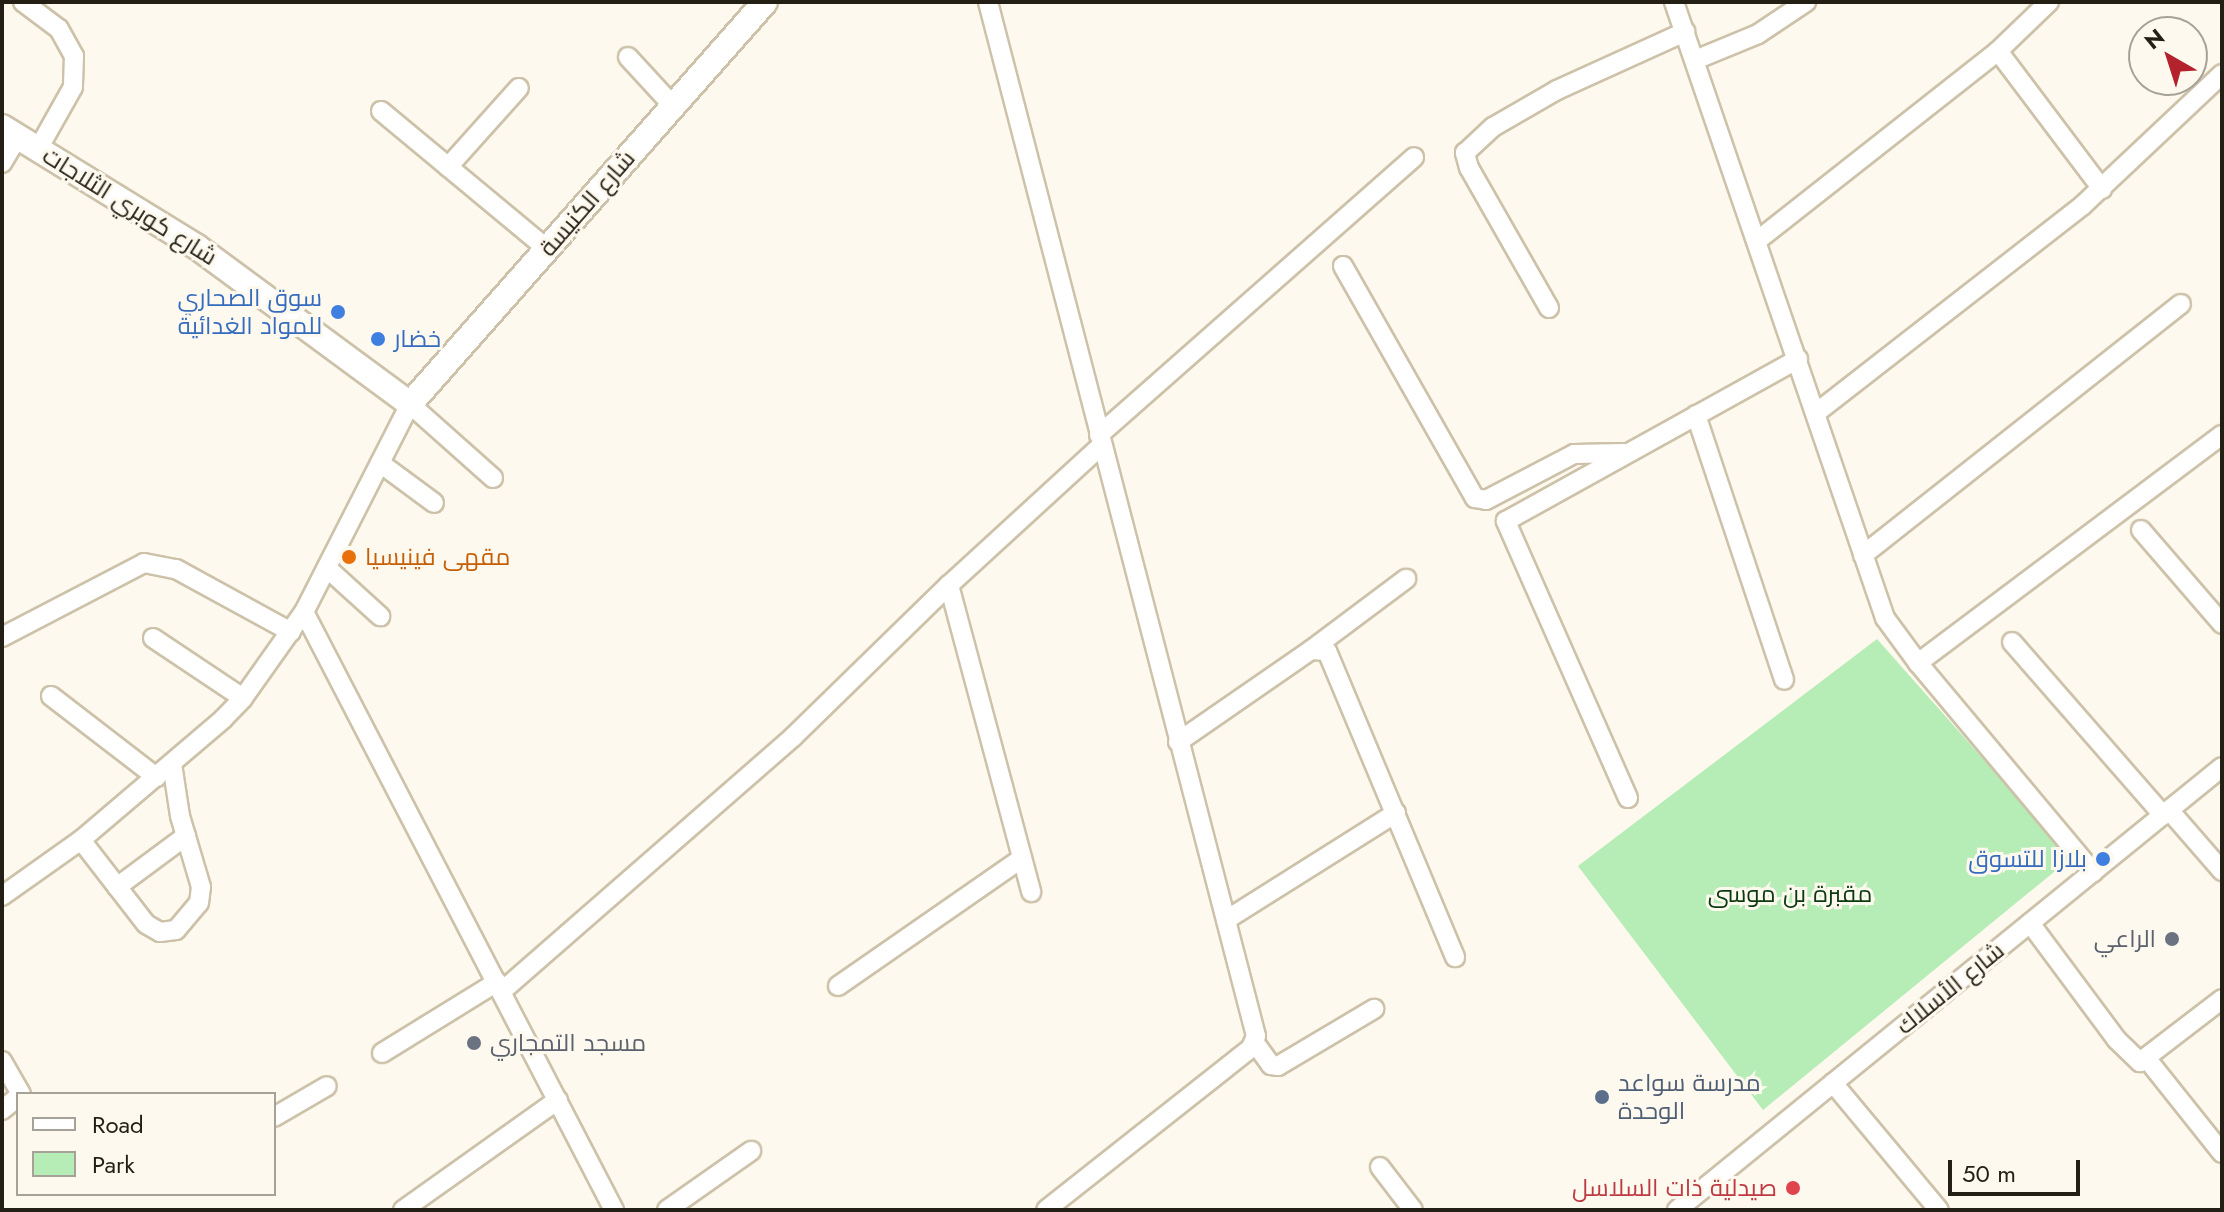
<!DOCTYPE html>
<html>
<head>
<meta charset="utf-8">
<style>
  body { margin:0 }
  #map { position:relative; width:2224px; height:1212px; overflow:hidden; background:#fdf9ee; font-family:Jost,Cairo,sans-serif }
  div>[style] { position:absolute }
  .green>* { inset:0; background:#b6ecb5 }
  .roads { filter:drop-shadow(2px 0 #cdc2a9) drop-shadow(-2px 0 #cdc2a9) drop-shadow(0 2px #cdc2a9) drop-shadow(0 -2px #cdc2a9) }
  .minor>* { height:18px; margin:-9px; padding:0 9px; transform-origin:9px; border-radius:9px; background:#fff }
  .major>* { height:24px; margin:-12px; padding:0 12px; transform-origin:12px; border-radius:12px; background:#fff }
  .dots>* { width:22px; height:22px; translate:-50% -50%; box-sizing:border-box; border:4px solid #fdf9ee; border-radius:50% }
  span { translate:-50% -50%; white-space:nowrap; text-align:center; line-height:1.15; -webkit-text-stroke:6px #fdf9ee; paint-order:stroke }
  .street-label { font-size:24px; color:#231f15 }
  .shop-label { font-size:24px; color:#366cbe }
  .right { translate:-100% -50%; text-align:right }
  .left { translate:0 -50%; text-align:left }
  .food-label { font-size:24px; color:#c56008 }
  .park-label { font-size:24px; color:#0a3a0f }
  .worship-label { font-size:24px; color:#5b616d }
  .service-label { font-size:24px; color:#4e5e75 }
  .health-label { font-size:24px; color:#be3a42 }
  .frame { position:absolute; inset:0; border:4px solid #231f15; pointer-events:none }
  .legend { position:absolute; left:16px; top:1092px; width:260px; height:104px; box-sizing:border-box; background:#fdf9ee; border:2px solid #a6a297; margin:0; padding:10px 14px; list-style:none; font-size:24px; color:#231f15 }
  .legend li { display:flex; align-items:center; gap:16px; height:40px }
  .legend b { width:40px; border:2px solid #a6a297 }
  .north { position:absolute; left:2128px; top:16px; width:80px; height:80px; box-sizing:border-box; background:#fdf9ee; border:2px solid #a6a297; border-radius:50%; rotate:321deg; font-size:22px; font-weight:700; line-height:32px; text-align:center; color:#231f15 }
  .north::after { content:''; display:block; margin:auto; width:28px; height:36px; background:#b4232d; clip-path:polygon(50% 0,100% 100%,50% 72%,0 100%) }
  .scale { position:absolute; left:1948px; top:1160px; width:132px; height:36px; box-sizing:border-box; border:4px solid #231f15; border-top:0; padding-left:10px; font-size:24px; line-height:28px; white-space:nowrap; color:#231f15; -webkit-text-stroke:6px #fdf9ee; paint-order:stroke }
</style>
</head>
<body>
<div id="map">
  <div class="green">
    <div style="clip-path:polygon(1877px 639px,2071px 858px,1763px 1110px,1578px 866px)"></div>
  </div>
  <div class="roads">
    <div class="minor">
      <div style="left:23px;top:2px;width:45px;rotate:36.9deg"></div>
      <div style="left:59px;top:29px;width:31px;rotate:61deg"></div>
      <div style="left:74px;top:56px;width:31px;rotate:92deg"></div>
      <div style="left:73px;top:87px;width:71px;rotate:119.4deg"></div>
      <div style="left:988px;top:2px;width:1068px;rotate:75.47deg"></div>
      <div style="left:1256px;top:1036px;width:13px;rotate:113deg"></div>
      <div style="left:1251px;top:1048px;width:261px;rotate:141.7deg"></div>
      <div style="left:1674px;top:2px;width:651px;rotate:71.09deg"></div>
      <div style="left:1885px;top:618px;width:56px;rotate:53.7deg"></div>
      <div style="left:1918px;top:663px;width:273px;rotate:50.1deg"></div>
      <div style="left:1998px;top:51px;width:173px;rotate:53deg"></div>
      <div style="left:628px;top:57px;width:67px;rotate:47.4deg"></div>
      <div style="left:1695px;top:60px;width:68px;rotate:-22.4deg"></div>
      <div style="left:1758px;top:34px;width:58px;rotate:-33.7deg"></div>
      <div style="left:381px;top:111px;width:216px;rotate:39.7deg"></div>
      <div style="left:2px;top:163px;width:31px;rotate:-59deg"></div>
      <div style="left:448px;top:167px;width:106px;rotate:-48.1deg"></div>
      <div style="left:1758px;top:240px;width:305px;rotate:-38.2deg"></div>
      <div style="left:1998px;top:51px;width:71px;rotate:-43.9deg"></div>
      <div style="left:1343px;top:266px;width:267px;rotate:60.4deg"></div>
      <div style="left:1475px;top:498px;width:11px;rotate:10deg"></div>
      <div style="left:1486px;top:500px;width:99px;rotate:-27.6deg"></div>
      <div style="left:1574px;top:454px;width:50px;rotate:-1.1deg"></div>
      <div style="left:1549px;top:308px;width:161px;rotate:-119.7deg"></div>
      <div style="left:1469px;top:168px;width:16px;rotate:-105deg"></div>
      <div style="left:1465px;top:153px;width:38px;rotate:-43deg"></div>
      <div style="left:1493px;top:127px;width:74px;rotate:-30deg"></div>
      <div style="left:1557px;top:90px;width:141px;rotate:-24.4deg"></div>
      <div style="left:1816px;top:413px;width:338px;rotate:-37.9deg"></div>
      <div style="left:2083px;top:205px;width:191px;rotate:-43.3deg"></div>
      <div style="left:1696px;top:415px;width:279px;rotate:71.6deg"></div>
      <div style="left:1099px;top:435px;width:420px;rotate:-41.4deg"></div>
      <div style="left:380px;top:463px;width:67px;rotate:36.5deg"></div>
      <div style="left:493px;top:478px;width:111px;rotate:-138.3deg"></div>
      <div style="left:410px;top:404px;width:233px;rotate:117deg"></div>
      <div style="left:304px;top:612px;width:674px;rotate:62.6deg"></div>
      <div style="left:2141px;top:530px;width:124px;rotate:49.2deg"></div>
      <div style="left:1863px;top:555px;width:405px;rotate:-38.3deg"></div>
      <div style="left:327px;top:568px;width:72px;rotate:42.2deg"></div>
      <div style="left:949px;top:585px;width:318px;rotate:75deg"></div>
      <div style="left:2px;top:637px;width:160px;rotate:-27.5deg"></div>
      <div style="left:144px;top:563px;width:33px;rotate:11deg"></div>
      <div style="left:176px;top:569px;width:131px;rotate:28.7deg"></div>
      <div style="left:153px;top:638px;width:108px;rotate:33.7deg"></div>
      <div style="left:2012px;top:642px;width:230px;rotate:48.9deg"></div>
      <div style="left:1311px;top:650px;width:119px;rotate:-36.8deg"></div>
      <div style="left:1918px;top:663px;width:380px;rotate:-36.9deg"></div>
      <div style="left:51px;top:696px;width:133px;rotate:37.6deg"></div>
      <div style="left:1178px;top:742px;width:162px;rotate:-34.7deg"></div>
      <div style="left:1311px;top:650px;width:16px;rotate:4deg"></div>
      <div style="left:1327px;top:651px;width:332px;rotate:67.3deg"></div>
      <div style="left:1628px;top:798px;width:303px;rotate:-113.8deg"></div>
      <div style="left:1506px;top:521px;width:334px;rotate:-29deg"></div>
      <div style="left:2169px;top:810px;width:81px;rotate:49deg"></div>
      <div style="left:81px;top:840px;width:106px;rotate:52.3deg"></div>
      <div style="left:146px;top:924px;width:16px;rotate:30deg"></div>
      <div style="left:160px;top:932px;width:16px;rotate:-7deg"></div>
      <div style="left:176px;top:930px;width:35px;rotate:-50deg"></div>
      <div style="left:199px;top:903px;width:16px;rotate:-83deg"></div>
      <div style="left:201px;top:887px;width:74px;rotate:-106.5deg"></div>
      <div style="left:180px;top:816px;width:53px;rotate:-98.7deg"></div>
      <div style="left:117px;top:887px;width:86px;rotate:-36.5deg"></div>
      <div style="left:2px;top:896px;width:97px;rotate:-35.3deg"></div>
      <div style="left:81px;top:840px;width:187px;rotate:-40.4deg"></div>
      <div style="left:223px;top:719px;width:29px;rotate:-46deg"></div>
      <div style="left:243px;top:698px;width:105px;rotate:-54.7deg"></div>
      <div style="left:1226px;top:920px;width:201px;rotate:-32.2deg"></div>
      <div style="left:2030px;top:923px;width:146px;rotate:53.4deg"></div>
      <div style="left:2117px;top:1040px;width:32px;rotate:44deg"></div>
      <div style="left:2140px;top:1062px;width:103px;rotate:-37.5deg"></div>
      <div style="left:838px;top:986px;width:224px;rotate:-34.8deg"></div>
      <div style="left:502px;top:991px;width:386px;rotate:-41.1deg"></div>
      <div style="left:793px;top:737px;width:218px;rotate:-44.3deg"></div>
      <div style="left:949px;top:585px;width:207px;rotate:-42.5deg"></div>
      <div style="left:1255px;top:1043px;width:27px;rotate:54deg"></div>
      <div style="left:1271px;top:1065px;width:7px;rotate:8deg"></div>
      <div style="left:1278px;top:1066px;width:112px;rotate:-30.7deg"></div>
      <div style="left:382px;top:1053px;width:135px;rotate:-31.7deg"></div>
      <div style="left:2147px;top:1059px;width:120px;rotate:51.4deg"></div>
      <div style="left:2px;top:1061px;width:38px;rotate:60deg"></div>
      <div style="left:1833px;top:1083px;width:165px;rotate:50.2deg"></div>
      <div style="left:2px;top:1110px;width:21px;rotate:-39deg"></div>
      <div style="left:274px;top:1117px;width:61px;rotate:-30.3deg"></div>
      <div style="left:1380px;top:1167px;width:54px;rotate:52.5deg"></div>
      <div style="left:403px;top:1210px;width:190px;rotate:-35.4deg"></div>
      <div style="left:667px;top:1210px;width:103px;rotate:-35.1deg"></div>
      <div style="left:1677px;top:1210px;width:702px;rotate:-39.11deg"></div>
    </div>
    <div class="major">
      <div style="left:2px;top:127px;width:229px;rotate:31.6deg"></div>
      <div style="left:197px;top:247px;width:265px;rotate:36.4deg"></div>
      <div style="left:410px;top:404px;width:536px;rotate:-48.55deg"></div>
    </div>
  </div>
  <div class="dots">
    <div style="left:338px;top:312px;background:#3f7fe0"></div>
    <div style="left:378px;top:339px;background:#3f7fe0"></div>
    <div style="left:349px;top:557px;background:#e8710a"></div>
    <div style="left:2103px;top:859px;background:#3f7fe0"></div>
    <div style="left:2172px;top:939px;background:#6b7280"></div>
    <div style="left:474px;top:1043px;background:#6b7280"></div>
    <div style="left:1602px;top:1097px;background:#5c6f8a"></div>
    <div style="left:1793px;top:1188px;background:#e0444e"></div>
  </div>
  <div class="street-label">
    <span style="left:587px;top:203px;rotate:-49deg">شارع الكنيسة</span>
    <span style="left:130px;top:206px;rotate:32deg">شارع كوبري الثلاجات</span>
    <span style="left:1950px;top:988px;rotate:-39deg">شارع الأسلاك</span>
  </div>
  <div class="shop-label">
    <span class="right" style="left:322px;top:312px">سوق الصحاري<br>للمواد الغدائية</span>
    <span class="left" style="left:394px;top:339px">خضار</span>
    <span class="right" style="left:2087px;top:859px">بلازا للتسوق</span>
  </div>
  <div class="food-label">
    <span class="left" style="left:365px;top:557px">مقهى فينيسيا</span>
  </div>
  <div class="park-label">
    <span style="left:1790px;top:894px">مقبرة بن موسى</span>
  </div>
  <div class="worship-label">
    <span class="right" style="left:2156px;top:939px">الراعي</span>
    <span class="left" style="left:490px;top:1043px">مسجد التمجاري</span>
  </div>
  <div class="service-label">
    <span class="left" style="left:1618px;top:1097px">مدرسة سواعد<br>الوحدة</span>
  </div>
  <div class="health-label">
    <span class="right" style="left:1777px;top:1188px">صيدلية ذات السلاسل</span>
  </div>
  <div class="frame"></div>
  <ul class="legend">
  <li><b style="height:10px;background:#fff"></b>Road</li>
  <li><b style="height:22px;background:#b6ecb5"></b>Park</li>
  </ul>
  <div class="north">N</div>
  <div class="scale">50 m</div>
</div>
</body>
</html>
